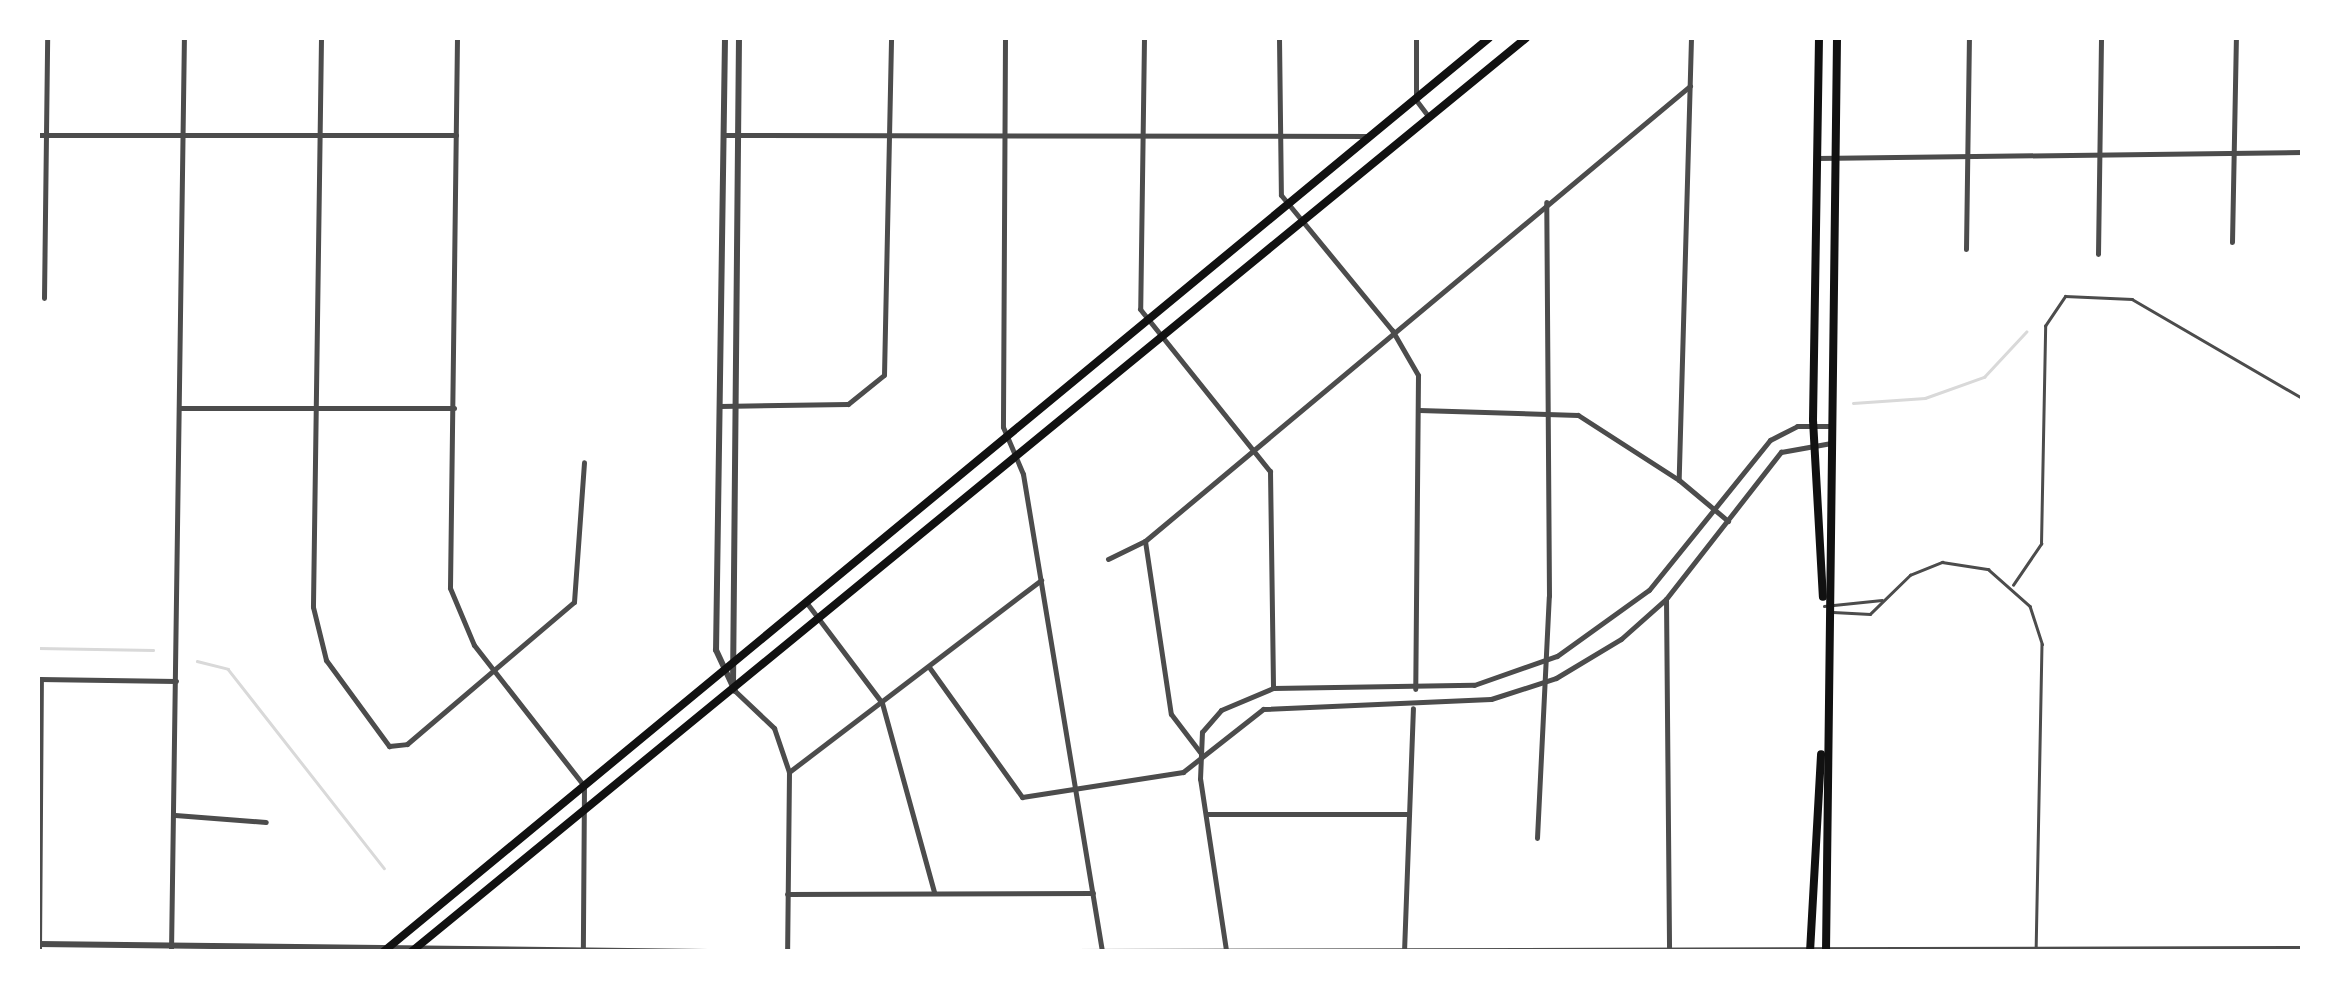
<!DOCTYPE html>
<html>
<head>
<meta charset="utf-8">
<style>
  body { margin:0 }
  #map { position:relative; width:2340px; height:989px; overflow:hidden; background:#fff; font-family:"Fira Sans Condensed",sans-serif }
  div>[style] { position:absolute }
  .stream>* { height:2.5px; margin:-1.25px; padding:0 1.25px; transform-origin:1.25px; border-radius:1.25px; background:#d9d9d9 }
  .service>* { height:2.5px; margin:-1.25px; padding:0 1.25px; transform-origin:1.25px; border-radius:1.25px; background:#4c4c4c }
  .minor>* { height:5px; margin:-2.5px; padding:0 2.5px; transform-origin:2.5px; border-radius:2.5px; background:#4c4c4c }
  .tertiary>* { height:6px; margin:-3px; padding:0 3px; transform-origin:3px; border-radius:3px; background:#4c4c4c }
  .secondary>* { height:8px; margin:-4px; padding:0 4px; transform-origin:4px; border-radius:4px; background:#111 }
  .primary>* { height:8px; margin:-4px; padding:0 4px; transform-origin:4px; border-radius:4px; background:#111 }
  span { translate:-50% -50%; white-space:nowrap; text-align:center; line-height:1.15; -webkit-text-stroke:8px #fff; paint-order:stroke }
  .frame { position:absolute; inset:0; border:40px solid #fff; pointer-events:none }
</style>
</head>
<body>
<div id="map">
  <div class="stream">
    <div style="left:1853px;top:403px;width:72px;rotate:-4deg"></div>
    <div style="left:1925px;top:398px;width:63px;rotate:-19.6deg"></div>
    <div style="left:1984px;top:377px;width:62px;rotate:-47deg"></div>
    <div style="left:38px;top:648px;width:115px;rotate:1deg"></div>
    <div style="left:197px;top:661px;width:32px;rotate:14deg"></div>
    <div style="left:228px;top:669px;width:253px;rotate:51.9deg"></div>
  </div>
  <div class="service">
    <div style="left:2013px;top:585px;width:50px;rotate:-55.7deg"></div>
    <div style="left:2041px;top:544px;width:218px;rotate:-88.9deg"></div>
    <div style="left:2045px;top:326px;width:36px;rotate:-56deg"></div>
    <div style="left:2065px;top:296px;width:67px;rotate:2.6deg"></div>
    <div style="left:2132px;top:299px;width:197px;rotate:30.2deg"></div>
    <div style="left:1824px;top:606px;width:58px;rotate:-5.9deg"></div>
    <div style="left:1833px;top:612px;width:37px;rotate:3deg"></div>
    <div style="left:1870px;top:614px;width:56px;rotate:-44.3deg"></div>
    <div style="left:1910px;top:575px;width:35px;rotate:-22deg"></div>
    <div style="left:1942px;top:562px;width:47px;rotate:8.7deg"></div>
    <div style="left:1988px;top:569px;width:56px;rotate:41.4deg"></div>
    <div style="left:2030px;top:606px;width:40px;rotate:72deg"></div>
    <div style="left:2042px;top:644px;width:303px;rotate:91.1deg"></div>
  </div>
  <div class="minor">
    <div style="left:321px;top:38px;width:569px;rotate:90.81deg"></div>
    <div style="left:313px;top:607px;width:55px;rotate:76.2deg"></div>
    <div style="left:326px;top:660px;width:107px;rotate:53.8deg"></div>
    <div style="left:389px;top:746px;width:18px;rotate:-6deg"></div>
    <div style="left:407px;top:744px;width:219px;rotate:-40.4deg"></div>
    <div style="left:574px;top:602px;width:140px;rotate:-85.9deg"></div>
    <div style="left:457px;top:38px;width:550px;rotate:90.73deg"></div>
    <div style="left:450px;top:588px;width:62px;rotate:67.2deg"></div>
    <div style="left:474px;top:645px;width:179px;rotate:52deg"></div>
    <div style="left:584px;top:786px;width:162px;rotate:90.4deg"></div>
    <div style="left:1005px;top:38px;width:389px;rotate:90.3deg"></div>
    <div style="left:1003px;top:427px;width:51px;rotate:66.9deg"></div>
    <div style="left:1023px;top:474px;width:484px;rotate:80.6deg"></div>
    <div style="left:1144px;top:38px;width:271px;rotate:90.8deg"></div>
    <div style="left:1140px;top:309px;width:208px;rotate:51.3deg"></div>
    <div style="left:1270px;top:471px;width:217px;rotate:89.2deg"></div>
    <div style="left:1279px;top:38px;width:157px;rotate:89.3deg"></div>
    <div style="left:1281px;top:195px;width:175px;rotate:50.6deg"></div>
    <div style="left:1392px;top:330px;width:52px;rotate:60deg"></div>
    <div style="left:1418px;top:375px;width:314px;rotate:90.5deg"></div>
    <div style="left:1416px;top:38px;width:62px;rotate:90deg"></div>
    <div style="left:1416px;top:100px;width:21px;rotate:53deg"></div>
    <div style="left:1691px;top:38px;width:442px;rotate:91.6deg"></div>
    <div style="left:1679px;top:480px;width:64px;rotate:39.9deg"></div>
    <div style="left:38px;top:135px;width:418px"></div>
    <div style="left:724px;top:135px;width:645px;rotate:0.09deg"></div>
    <div style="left:1817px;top:158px;width:485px;rotate:-0.7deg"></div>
    <div style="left:2232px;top:242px;width:204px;rotate:-88.9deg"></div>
    <div style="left:1966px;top:249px;width:211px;rotate:-89.2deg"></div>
    <div style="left:2098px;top:254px;width:216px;rotate:-89.2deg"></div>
    <div style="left:44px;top:298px;width:260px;rotate:-89.3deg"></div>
    <div style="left:720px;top:406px;width:128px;rotate:-0.9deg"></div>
    <div style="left:848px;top:404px;width:46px;rotate:-38.9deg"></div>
    <div style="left:884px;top:375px;width:337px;rotate:-88.8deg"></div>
    <div style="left:179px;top:408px;width:275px"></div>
    <div style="left:1419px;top:410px;width:159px;rotate:1.8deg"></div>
    <div style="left:1578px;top:415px;width:120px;rotate:32.8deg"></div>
    <div style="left:1145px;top:541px;width:175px;rotate:81.5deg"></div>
    <div style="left:1171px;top:714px;width:48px;rotate:52.7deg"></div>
    <div style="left:1108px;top:559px;width:41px;rotate:-25.9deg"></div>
    <div style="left:1145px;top:541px;width:710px;rotate:-39.86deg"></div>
    <div style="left:1666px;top:599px;width:351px;rotate:89.5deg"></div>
    <div style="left:806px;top:602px;width:126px;rotate:53deg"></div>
    <div style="left:882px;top:703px;width:196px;rotate:74.6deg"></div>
    <div style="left:929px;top:667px;width:160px;rotate:54.4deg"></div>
    <div style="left:1022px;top:797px;width:163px;rotate:-8.8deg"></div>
    <div style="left:1183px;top:772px;width:102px;rotate:-38.2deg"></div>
    <div style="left:1263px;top:709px;width:228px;rotate:-2.5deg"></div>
    <div style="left:1491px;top:699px;width:68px;rotate:-17.9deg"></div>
    <div style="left:1556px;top:678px;width:76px;rotate:-31deg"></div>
    <div style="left:1621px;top:639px;width:60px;rotate:-41.6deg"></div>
    <div style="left:1666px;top:599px;width:187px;rotate:-52deg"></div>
    <div style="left:1781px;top:452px;width:51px;rotate:-10.2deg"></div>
    <div style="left:39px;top:679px;width:137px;rotate:0.8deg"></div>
    <div style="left:735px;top:691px;width:54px;rotate:43.5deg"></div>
    <div style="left:774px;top:728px;width:46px;rotate:71.2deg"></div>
    <div style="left:789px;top:772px;width:180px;rotate:90.6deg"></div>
    <div style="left:789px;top:772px;width:317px;rotate:-37.3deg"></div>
    <div style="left:1207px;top:814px;width:202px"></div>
    <div style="left:175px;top:815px;width:91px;rotate:4.4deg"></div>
    <div style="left:1537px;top:838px;width:242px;rotate:-87.2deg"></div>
    <div style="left:1549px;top:596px;width:394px;rotate:-90.4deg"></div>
    <div style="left:787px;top:894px;width:306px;rotate:-0.2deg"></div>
    <div style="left:1226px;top:950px;width:173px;rotate:-98.6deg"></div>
    <div style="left:1200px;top:779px;width:47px;rotate:-87.6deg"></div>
    <div style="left:1202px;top:732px;width:29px;rotate:-49deg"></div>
    <div style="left:1221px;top:710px;width:56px;rotate:-22.9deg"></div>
    <div style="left:1273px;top:688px;width:201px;rotate:-0.9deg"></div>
    <div style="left:1474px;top:685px;width:88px;rotate:-19.3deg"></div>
    <div style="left:1557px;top:656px;width:113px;rotate:-35.7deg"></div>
    <div style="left:1649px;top:590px;width:193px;rotate:-51.1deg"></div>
    <div style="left:1770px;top:440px;width:30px;rotate:-27deg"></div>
    <div style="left:1797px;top:426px;width:34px"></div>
    <div style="left:39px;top:952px;width:273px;rotate:-89.6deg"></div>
    <div style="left:171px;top:952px;width:914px;rotate:-89.19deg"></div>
    <div style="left:1404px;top:952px;width:244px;rotate:-87.9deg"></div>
  </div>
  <div class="tertiary">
    <div style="left:725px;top:38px;width:612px;rotate:90.84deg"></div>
    <div style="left:716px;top:650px;width:45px;rotate:65.1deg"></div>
    <div style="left:733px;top:685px;width:647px;rotate:-89.47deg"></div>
    <div style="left:38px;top:944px;width:670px;rotate:0.68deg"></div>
    <div style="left:1071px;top:952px;width:1231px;rotate:-0.14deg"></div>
  </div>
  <div class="secondary">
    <div style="left:1819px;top:38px;width:382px;rotate:90.9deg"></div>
    <div style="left:1813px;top:420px;width:177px;rotate:86.8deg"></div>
    <div style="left:1810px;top:952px;width:198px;rotate:-86.8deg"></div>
    <div style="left:1826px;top:952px;width:914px;rotate:-89.31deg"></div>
  </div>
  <div class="primary">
    <div style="left:383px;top:952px;width:1435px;rotate:-39.57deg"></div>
    <div style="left:411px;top:952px;width:1442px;rotate:-39.34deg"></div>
  </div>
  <div class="frame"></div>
</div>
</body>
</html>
